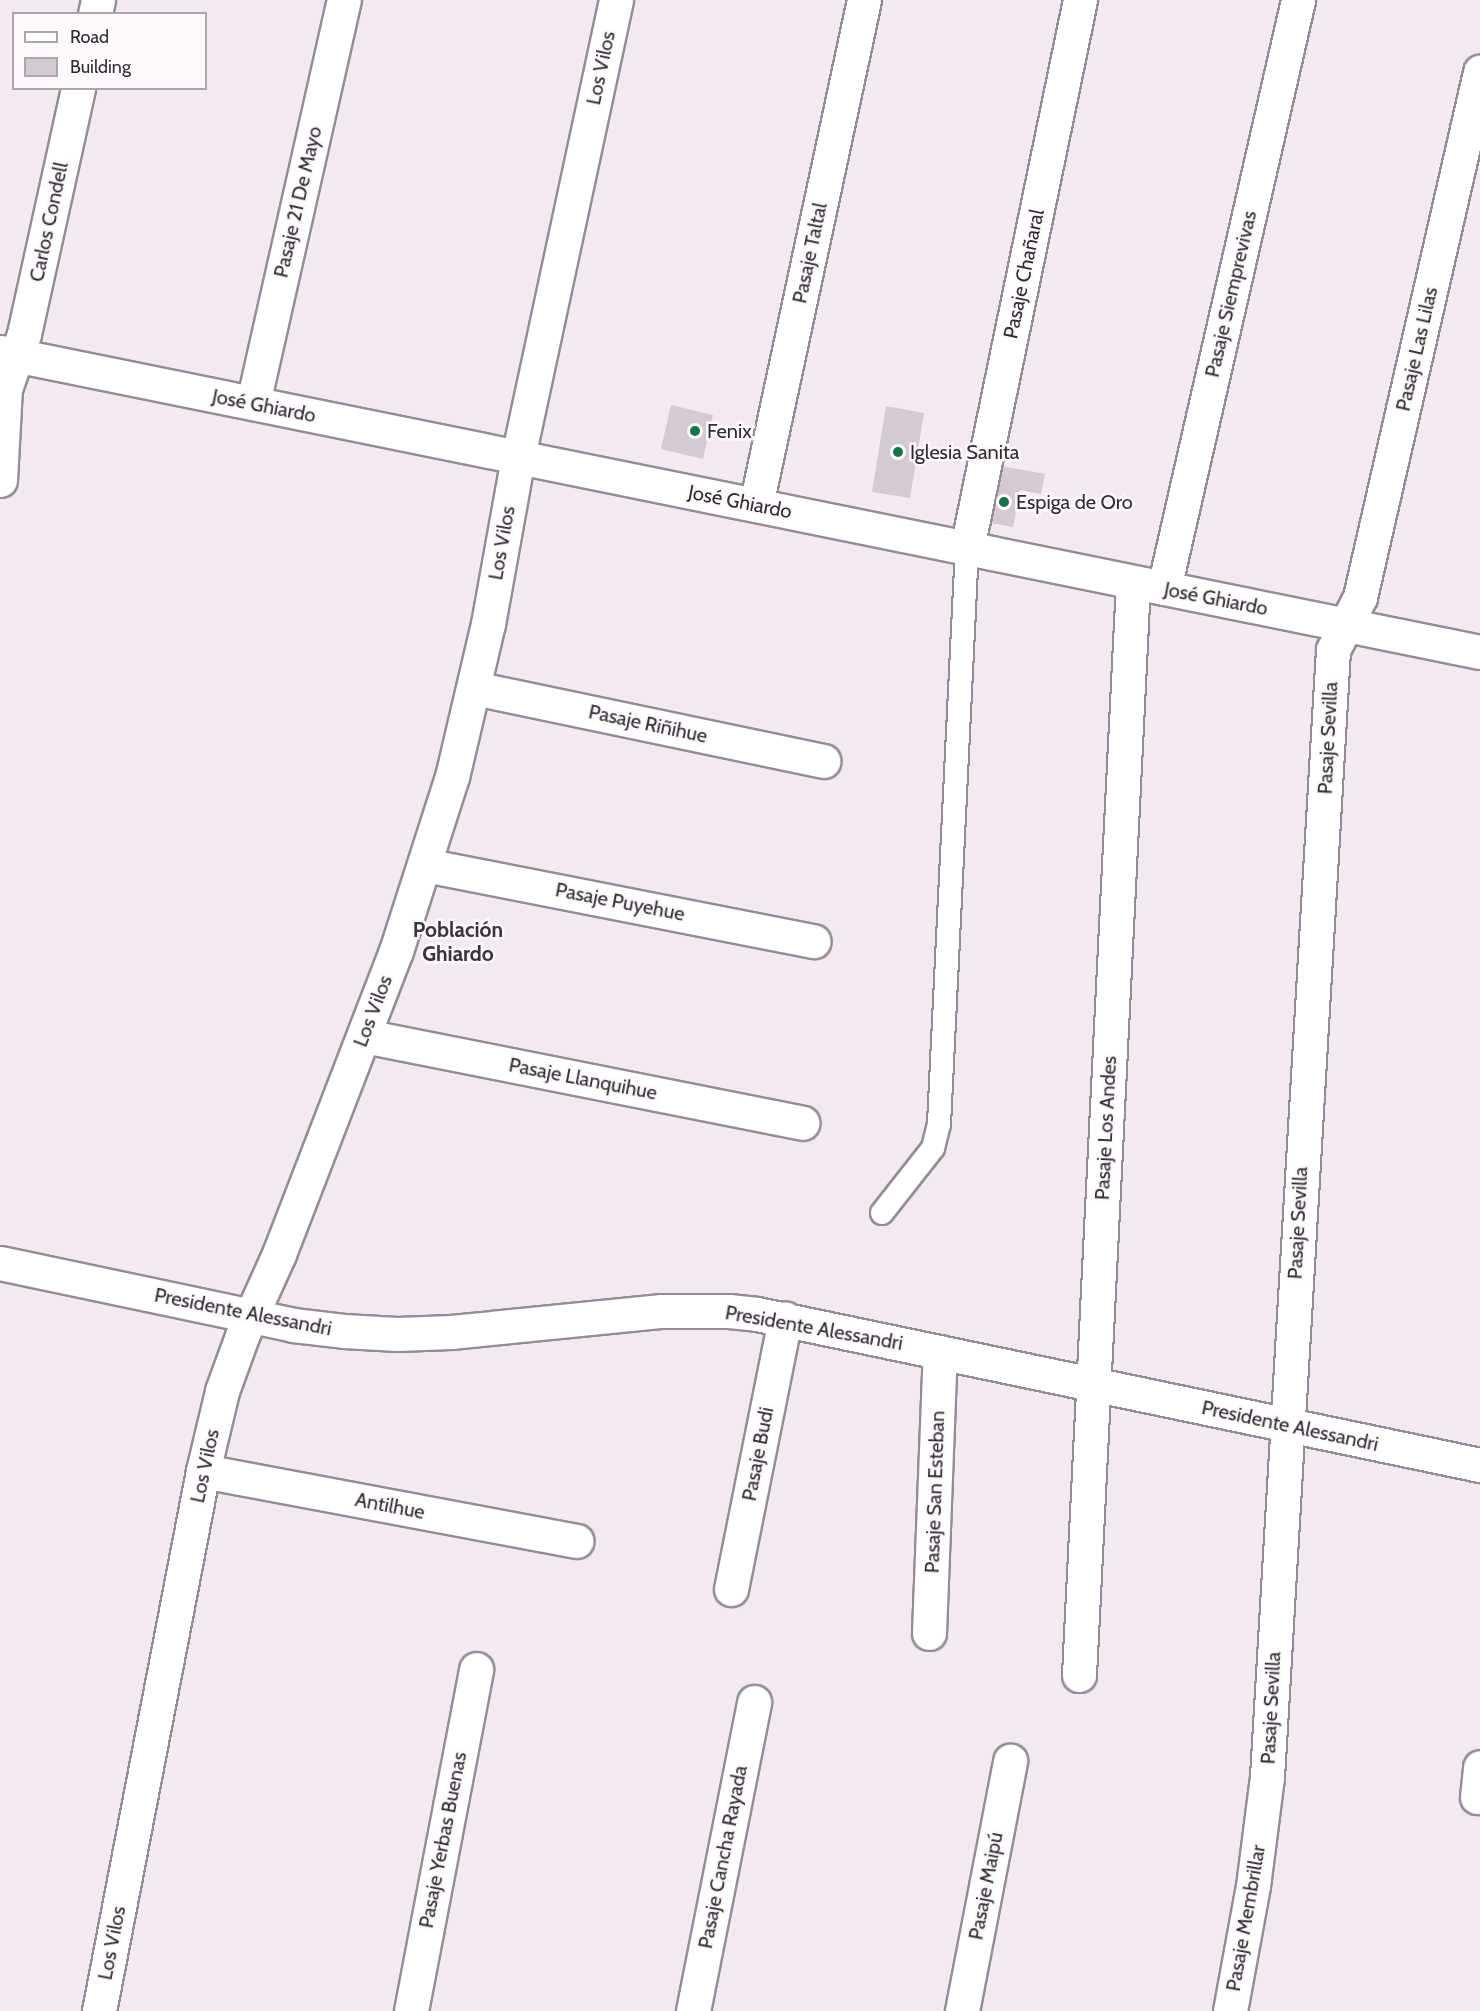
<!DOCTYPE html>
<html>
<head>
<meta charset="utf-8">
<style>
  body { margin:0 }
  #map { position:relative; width:1480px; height:2011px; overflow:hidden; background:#f3e9f2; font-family:Cabin,sans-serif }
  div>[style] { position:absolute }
  .building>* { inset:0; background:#d3cad2 }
  .roads { filter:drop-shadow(2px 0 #958c94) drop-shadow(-2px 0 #958c94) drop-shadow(0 2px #958c94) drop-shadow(0 -2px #958c94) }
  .service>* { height:22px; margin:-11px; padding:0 11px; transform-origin:11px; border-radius:11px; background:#fff }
  .minor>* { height:33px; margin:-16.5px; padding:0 16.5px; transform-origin:16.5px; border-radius:16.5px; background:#fff }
  .dots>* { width:16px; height:16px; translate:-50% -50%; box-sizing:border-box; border:3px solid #fef8fd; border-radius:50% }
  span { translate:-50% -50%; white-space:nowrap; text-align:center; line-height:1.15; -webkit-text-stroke:5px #fef8fd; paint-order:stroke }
  .street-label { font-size:20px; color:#302c30 }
  .poi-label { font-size:20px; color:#302c30 }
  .left { translate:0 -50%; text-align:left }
  .neighbourhood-label { font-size:21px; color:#3c343b; font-weight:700 }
  .legend { position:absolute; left:12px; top:12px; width:195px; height:78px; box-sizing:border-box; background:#fef8fd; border:2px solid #aca6ab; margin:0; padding:8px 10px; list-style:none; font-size:18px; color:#302c30 }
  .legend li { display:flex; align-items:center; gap:12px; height:30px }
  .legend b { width:30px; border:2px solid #aca6ab }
</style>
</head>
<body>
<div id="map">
  <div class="building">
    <div style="clip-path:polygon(671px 405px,713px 415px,703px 459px,661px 449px)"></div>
    <div style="clip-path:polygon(886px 406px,924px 413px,910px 498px,872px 492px)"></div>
    <div style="clip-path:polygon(1001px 466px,1045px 474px,1041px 494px,1020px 490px,1013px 527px,990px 523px)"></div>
  </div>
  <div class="roads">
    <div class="service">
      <div style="left:882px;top:1213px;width:83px;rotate:-51.9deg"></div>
      <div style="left:933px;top:1148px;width:25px;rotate:-76deg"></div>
      <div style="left:939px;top:1124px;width:577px;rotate:-87.22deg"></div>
    </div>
    <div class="minor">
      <div style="left:95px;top:14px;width:14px;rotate:-78deg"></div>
      <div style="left:0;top:352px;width:1510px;rotate:11.46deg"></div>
      <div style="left:253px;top:403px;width:413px;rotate:-77.3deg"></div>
      <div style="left:0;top:480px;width:91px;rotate:-86.9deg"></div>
      <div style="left:5px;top:389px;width:58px;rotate:-70.9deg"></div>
      <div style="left:24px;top:334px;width:252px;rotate:-77.6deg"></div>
      <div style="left:756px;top:505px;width:516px;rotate:-77.93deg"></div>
      <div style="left:967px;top:548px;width:560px;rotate:-78.35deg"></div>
      <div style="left:1164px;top:588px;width:603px;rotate:-77.16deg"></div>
      <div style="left:474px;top:688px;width:357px;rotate:11.8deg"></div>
      <div style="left:425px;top:865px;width:396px;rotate:11.1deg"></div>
      <div style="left:364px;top:1036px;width:447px;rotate:11.2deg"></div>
      <div style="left:0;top:1263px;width:299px;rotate:11.9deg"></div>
      <div style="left:293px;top:1325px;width:51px;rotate:6.7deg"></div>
      <div style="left:344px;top:1331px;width:53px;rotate:3.2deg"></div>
      <div style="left:397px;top:1334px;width:54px;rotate:-2.1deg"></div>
      <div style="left:451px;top:1332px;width:212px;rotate:-5.7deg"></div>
      <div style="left:662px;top:1311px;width:67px"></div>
      <div style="left:729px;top:1311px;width:28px;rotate:6deg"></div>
      <div style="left:757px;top:1314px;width:739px;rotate:11.8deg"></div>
      <div style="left:203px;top:1471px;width:380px;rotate:10.6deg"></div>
      <div style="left:731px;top:1589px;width:276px;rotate:-78.7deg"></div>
      <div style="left:929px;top:1633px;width:281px;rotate:-87.8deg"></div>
      <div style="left:1079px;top:1675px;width:1094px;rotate:-87.17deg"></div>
      <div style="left:1477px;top:1797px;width:30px;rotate:-84deg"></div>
      <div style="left:99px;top:2011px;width:550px;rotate:-79.1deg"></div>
      <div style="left:203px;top:1471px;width:82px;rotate:-76.6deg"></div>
      <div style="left:222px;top:1391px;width:59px;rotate:-70deg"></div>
      <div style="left:242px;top:1336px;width:90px;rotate:-65.7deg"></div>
      <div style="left:279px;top:1254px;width:325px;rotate:-68.9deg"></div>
      <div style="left:396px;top:951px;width:183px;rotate:-72.2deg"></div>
      <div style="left:452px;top:777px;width:157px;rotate:-76.8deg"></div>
      <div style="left:488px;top:624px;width:170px;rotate:-79.8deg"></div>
      <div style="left:518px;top:457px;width:467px;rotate:-77.9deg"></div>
      <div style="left:411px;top:2011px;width:348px;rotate:-79.2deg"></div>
      <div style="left:693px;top:2011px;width:315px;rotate:-78.8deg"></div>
      <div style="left:962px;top:2011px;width:255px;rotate:-79.1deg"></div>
      <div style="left:1230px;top:2011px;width:127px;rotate:-79.6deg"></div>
      <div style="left:1253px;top:1886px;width:110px;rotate:-82.7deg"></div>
      <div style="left:1267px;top:1777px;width:1129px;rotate:-86.65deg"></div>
      <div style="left:1333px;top:650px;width:59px;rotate:-63deg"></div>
      <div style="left:1360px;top:597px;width:539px;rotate:-77.12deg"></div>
    </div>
  </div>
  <div class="dots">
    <div style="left:695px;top:431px;background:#167247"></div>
    <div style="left:898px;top:452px;background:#167247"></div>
    <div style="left:1004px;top:502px;background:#167247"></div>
  </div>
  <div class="street-label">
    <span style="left:601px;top:68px;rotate:-78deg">Los Vilos</span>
    <span style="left:298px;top:202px;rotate:-77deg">Pasaje 21 De Mayo</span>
    <span style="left:49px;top:222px;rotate:-78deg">Carlos Condell</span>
    <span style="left:810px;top:253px;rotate:-78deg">Pasaje Taltal</span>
    <span style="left:1024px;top:274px;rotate:-78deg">Pasaje Chañaral</span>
    <span style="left:1231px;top:294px;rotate:-77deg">Pasaje Siemprevivas</span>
    <span style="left:1417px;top:349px;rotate:-77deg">Pasaje Las Lilas</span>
    <span style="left:264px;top:406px;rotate:11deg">José Ghiardo</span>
    <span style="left:740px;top:502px;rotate:11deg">José Ghiardo</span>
    <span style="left:502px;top:543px;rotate:-80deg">Los Vilos</span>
    <span style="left:1216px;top:599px;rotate:11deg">José Ghiardo</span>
    <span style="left:648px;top:724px;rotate:12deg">Pasaje Riñihue</span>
    <span style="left:1328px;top:738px;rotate:-87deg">Pasaje Sevilla</span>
    <span style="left:620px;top:902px;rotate:11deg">Pasaje Puyehue</span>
    <span style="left:373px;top:1011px;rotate:-69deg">Los Vilos</span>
    <span style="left:583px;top:1079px;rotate:11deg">Pasaje Llanquihue</span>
    <span style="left:1106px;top:1128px;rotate:-87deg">Pasaje Los Andes</span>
    <span style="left:1298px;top:1223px;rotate:-87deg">Pasaje Sevilla</span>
    <span style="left:243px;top:1312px;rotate:11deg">Presidente Alessandri</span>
    <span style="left:814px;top:1328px;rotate:10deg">Presidente Alessandri</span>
    <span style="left:1290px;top:1426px;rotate:12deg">Presidente Alessandri</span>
    <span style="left:758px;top:1454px;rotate:-79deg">Pasaje Budi</span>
    <span style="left:205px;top:1466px;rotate:-78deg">Los Vilos</span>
    <span style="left:935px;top:1492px;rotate:-88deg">Pasaje San Esteban</span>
    <span style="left:390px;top:1506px;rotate:11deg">Antilhue</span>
    <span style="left:1271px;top:1708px;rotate:-87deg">Pasaje Sevilla</span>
    <span style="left:443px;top:1840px;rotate:-79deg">Pasaje Yerbas Buenas</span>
    <span style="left:723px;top:1857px;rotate:-79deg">Pasaje Cancha Rayada</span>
    <span style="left:986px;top:1886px;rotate:-79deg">Pasaje Maipú</span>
    <span style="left:1246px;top:1918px;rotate:-80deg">Pasaje Membrillar</span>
    <span style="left:112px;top:1943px;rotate:-79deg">Los Vilos</span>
  </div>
  <div class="poi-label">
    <span class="left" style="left:707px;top:431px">Fenix</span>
    <span class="left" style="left:910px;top:452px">Iglesia Sanita</span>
    <span class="left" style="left:1016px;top:502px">Espiga de Oro</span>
  </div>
  <div class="neighbourhood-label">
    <span style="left:458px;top:942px">Población<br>Ghiardo</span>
  </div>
  <ul class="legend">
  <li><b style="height:8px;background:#fff"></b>Road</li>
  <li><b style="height:16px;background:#d3cad2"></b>Building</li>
  </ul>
</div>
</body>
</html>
